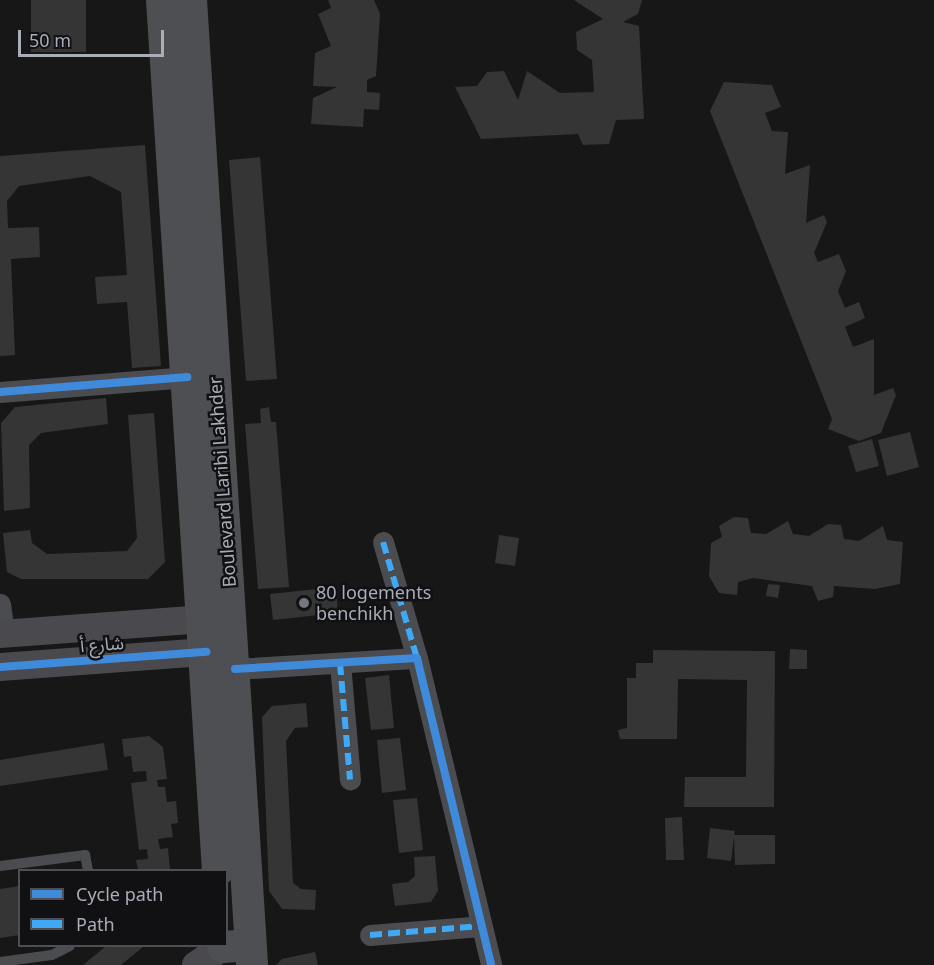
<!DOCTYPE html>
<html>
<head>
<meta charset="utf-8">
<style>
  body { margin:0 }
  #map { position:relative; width:934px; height:965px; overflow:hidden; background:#171717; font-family:"Noto Sans","Noto Sans Arabic",sans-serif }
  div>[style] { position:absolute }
  .building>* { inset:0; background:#353536 }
  .lane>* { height:10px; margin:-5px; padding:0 5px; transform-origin:5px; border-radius:5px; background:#4b4c50 }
  .street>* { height:21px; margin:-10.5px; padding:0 10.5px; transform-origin:10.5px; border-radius:10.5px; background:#4b4c50 }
  .secondary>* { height:28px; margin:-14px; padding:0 14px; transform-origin:14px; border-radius:14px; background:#4a4a4e }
  .primary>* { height:32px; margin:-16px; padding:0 16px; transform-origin:16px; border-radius:16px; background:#4d4f52 }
  .quiet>* { height:6px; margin-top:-3px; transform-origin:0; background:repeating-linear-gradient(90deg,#3fa9f5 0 12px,transparent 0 18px) }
  .cycleway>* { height:8px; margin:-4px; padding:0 4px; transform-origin:4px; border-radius:4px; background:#408adc }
  .dots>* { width:16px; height:16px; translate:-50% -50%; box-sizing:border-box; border:3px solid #111113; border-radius:50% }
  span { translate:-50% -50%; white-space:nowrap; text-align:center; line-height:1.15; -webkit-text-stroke:5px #111113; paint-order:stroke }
  .street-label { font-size:18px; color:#a8adb8 }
  .poi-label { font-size:18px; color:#a8adb8 }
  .left { translate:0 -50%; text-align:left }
  .legend { position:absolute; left:18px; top:869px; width:210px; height:78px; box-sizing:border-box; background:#111113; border:2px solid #4d4f55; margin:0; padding:8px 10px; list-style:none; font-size:18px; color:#a8adb8 }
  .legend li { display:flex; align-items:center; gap:12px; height:30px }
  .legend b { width:30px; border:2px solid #4d4f55 }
  .scale { position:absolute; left:18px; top:30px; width:146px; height:27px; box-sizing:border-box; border:3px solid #a8adb8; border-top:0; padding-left:8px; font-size:18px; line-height:21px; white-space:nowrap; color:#a8adb8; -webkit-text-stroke:4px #111113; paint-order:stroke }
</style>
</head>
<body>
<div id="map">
  <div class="building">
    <div style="clip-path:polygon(31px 0,86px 0,86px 52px,31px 52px)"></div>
    <div style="clip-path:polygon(328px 0,374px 0,380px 14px,376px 76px,367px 80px,367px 92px,380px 93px,379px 110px,364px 109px,363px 127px,311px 124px,313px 98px,337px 87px,313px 86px,315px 53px,331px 46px,318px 14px,331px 8px)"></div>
    <div style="clip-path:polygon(574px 0,642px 0,638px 14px,623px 22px,639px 26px,644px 119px,616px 120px,609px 144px,583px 145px,578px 134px,481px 139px,455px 87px,477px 86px,487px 72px,504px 71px,518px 100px,527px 71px,560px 93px,594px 92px,592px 60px,577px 50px,576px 32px,603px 19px)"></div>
    <div style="clip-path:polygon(724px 82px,772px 85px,781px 107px,765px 113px,772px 131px,788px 132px,785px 174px,810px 165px,806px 223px,824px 215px,827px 222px,814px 253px,818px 262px,839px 254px,846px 271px,838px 291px,845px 308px,859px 302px,865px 318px,845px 327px,853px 347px,874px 339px,874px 395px,893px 388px,896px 395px,881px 433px,859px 441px,828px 429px,832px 419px,710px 111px)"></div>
    <div style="clip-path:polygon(145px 145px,161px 366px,132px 368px,127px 302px,97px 304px,95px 277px,127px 275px,121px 192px,90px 176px,19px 186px,7px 201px,8px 228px,39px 227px,40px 257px,11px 259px,15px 355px,0 356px,0 156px)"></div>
    <div style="clip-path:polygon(260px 157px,277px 379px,246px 381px,229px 160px)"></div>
    <div style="clip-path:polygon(106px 398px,108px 424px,41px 433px,29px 445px,30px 508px,4px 511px,1px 423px,15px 407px)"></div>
    <div style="clip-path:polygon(269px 407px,271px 422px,276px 422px,289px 587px,258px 589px,245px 424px,261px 423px,260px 409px)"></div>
    <div style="clip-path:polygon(154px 413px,165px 562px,148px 579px,21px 579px,7px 572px,3px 533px,30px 530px,32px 543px,47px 554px,127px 551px,137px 538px,128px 415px)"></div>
    <div style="clip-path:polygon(910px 432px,919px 467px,887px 476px,878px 440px)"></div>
    <div style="clip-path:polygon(872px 439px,879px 466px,856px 472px,848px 446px)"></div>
    <div style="clip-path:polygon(734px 517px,748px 518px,751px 533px,766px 534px,788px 521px,793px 534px,809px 536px,828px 524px,841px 525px,844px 539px,859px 541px,883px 526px,887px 540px,903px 542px,900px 584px,875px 589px,834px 586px,833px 597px,818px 601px,812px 586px,753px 578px,738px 582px,737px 595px,719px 593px,709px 576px,711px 543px,722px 537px,719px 526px)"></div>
    <div style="clip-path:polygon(499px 535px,519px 538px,515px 566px,495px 563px)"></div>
    <div style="clip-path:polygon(768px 584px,780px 585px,778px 598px,766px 596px)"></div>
    <div style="clip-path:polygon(336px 587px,338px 613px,273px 620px,270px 594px)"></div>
    <div style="clip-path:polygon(790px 649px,807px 650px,807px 669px,789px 669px)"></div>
    <div style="clip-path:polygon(653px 650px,775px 651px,774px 807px,684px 807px,685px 777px,746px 777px,747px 680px,678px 679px,677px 739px,620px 739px,618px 730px,627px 728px,627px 678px,636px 678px,636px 663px,653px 663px)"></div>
    <div style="clip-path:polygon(389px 675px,394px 728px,371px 730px,365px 678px)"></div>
    <div style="clip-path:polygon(306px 703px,308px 727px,295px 728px,286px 741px,293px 883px,301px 889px,316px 890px,315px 910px,282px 909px,269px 891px,262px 717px,272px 706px)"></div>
    <div style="clip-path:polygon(149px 736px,163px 747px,167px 779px,157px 780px,158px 787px,165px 787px,167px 802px,176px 801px,178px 823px,171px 824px,173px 837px,158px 839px,160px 849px,168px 848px,170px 870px,138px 870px,136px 860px,148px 859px,147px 849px,139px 850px,131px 783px,147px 781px,146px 771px,133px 772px,131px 756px,124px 757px,122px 739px)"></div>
    <div style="clip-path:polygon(400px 738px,406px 790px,382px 793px,377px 740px)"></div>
    <div style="clip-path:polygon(104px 743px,108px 770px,0 786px,0 760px)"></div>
    <div style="clip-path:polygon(417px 798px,423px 850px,399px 853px,393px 800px)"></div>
    <div style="clip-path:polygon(682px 817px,684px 860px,666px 860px,665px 818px)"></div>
    <div style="clip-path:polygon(710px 828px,735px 831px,734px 835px,775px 835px,775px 864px,735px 865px,734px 837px,731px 861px,707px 858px)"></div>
    <div style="clip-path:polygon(435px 856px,438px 891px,431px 902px,395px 906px,392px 884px,408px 882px,415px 876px,414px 857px)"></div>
    <div style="clip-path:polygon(20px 886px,20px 935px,0 938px,0 889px)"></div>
    <div style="clip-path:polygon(106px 946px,144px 946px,121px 965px,83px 965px)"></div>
    <div style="clip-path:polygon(315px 952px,318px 965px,276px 965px,282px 959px)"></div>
  </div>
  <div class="lane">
    <div style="left:0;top:866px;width:86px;rotate:-7.4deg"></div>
    <div style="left:85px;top:855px;width:15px;rotate:79deg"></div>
    <div style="left:0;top:962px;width:52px;rotate:-7.7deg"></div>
    <div style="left:52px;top:955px;width:20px;rotate:-27deg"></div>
  </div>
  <div class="street">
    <div style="left:0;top:392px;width:188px;rotate:-4.6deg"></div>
    <div style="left:383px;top:542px;width:121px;rotate:73.7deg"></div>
    <div style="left:0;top:604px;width:30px;rotate:82deg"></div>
    <div style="left:340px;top:663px;width:117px;rotate:85.1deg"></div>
    <div style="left:235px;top:669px;width:182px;rotate:-3.5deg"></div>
    <div style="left:417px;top:658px;width:316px;rotate:76.4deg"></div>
    <div style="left:370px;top:935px;width:111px;rotate:-4.6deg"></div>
  </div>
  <div class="secondary">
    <div style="left:0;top:634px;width:205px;rotate:-4.2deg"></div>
    <div style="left:0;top:667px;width:207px;rotate:-4.2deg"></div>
    <div style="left:196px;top:965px;width:32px;rotate:-34deg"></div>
  </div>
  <div class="primary">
    <div style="left:162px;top:0;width:872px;rotate:86.32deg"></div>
    <div style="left:191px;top:0;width:967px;rotate:86.38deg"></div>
    <div style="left:223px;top:947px;width:27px;rotate:-4deg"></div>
  </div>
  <div class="quiet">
    <div style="left:383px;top:542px;width:121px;rotate:73.7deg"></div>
    <div style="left:340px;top:663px;width:117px;rotate:85.1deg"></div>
    <div style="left:370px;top:935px;width:111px;rotate:-4.6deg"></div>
  </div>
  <div class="cycleway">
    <div style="left:0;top:392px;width:188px;rotate:-4.6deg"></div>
    <div style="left:0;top:667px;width:207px;rotate:-4.2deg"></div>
    <div style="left:235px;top:669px;width:182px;rotate:-3.5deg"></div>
    <div style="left:417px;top:658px;width:316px;rotate:76.4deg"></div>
  </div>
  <div class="dots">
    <div style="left:304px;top:603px;background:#757880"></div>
  </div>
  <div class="street-label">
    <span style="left:222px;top:482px;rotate:-94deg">Boulevard Laribi Lakhder</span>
    <span style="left:102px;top:644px;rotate:-4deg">شارع أ</span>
  </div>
  <div class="poi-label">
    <span class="left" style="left:316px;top:603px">80 logements<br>benchikh</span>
  </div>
  <ul class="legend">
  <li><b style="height:8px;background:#408adc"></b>Cycle path</li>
  <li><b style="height:8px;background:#3fa9f5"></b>Path</li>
  </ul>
  <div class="scale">50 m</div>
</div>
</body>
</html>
